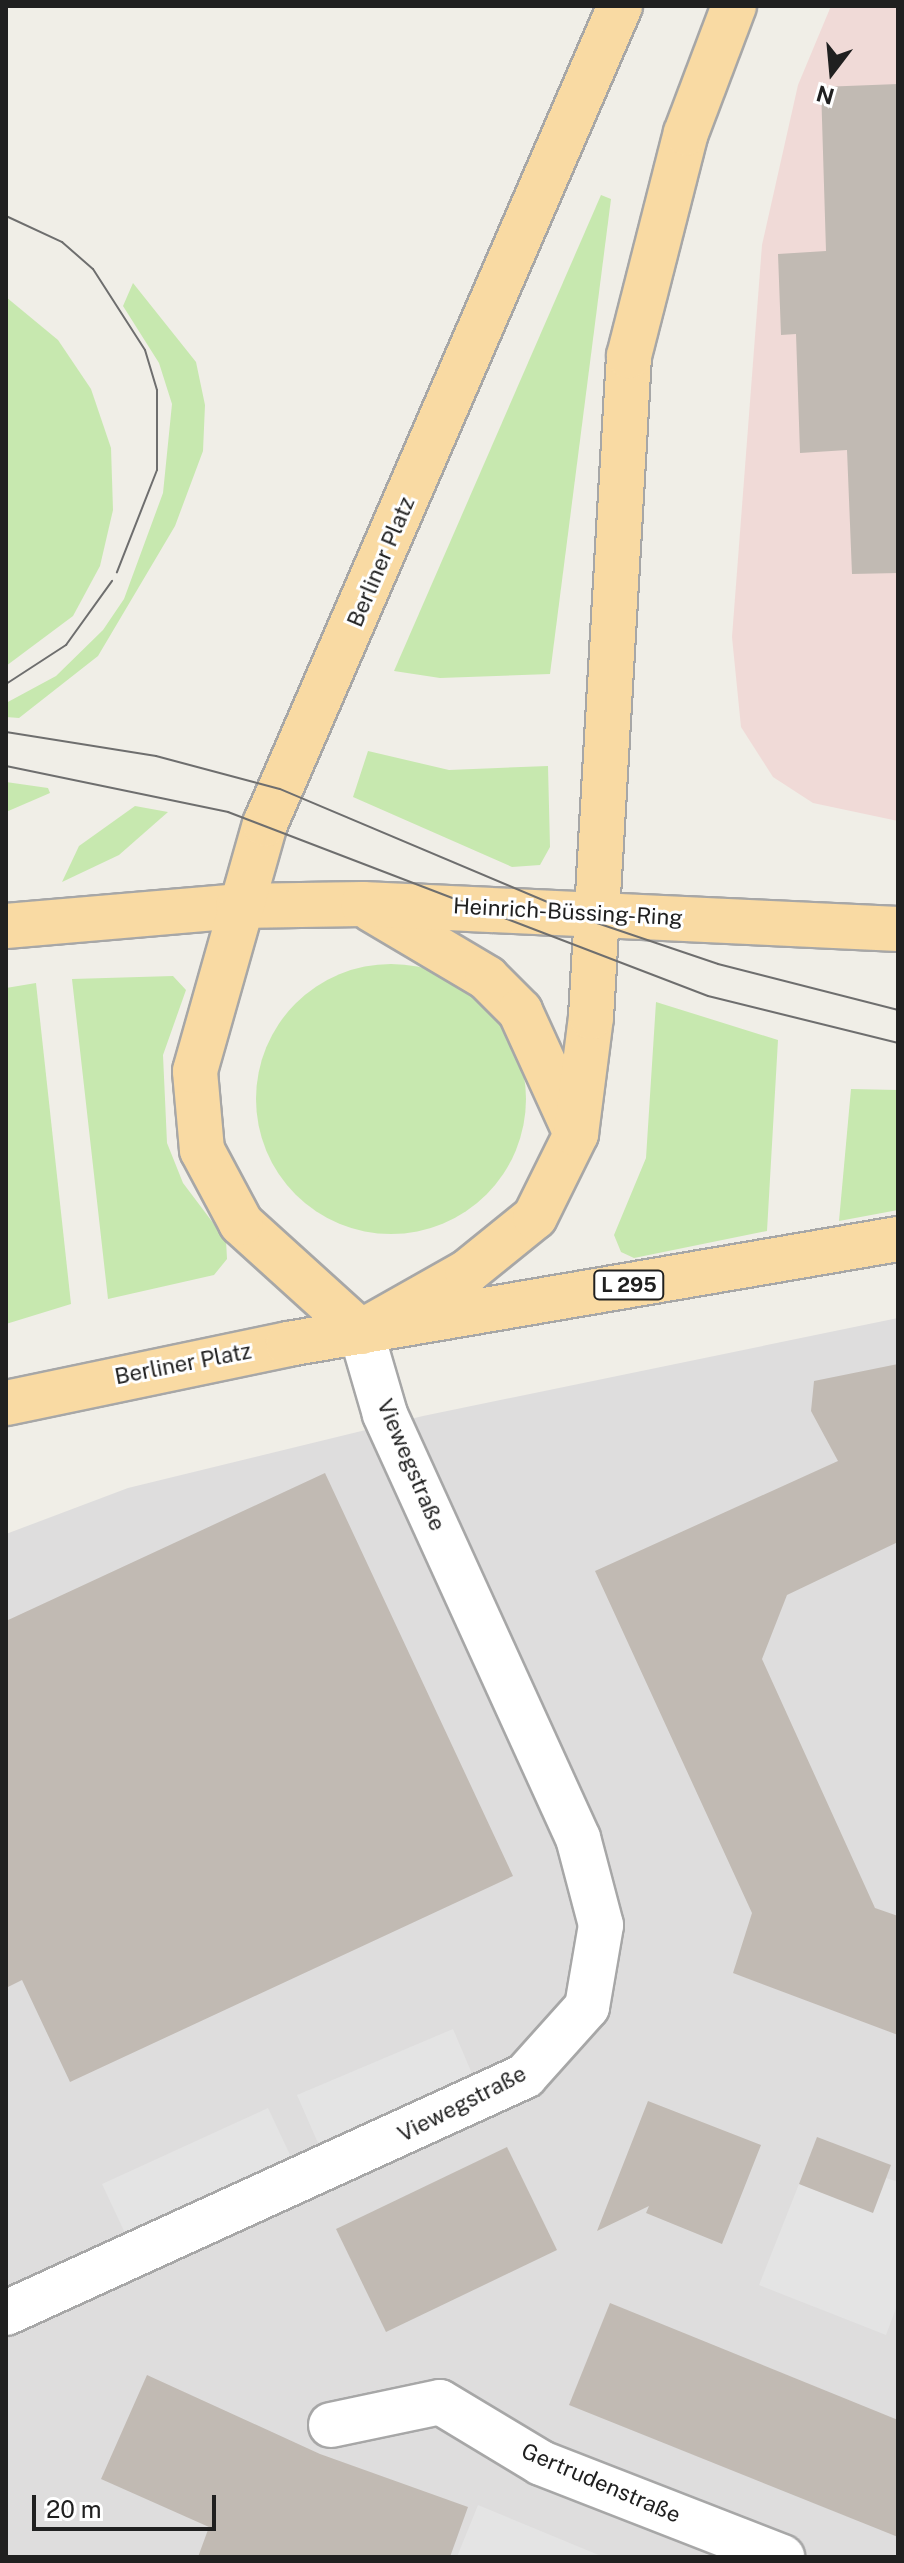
<!DOCTYPE html>
<html>
<head>
<meta charset="utf-8">
<style>
  body { margin:0 }
  #map { position:relative; width:904px; height:2563px; overflow:hidden; background:#f0eee7; font-family:"Public Sans",sans-serif }
  div>[style] { position:absolute }
  .residential>* { inset:0; background:#dedddd }
  .commercial>* { inset:0; background:#f0dad7 }
  .grass>* { inset:0; background:#c7e8af }
  .round { border-radius:50% }
  .parking>* { inset:0; background:#e4e4e4 }
  .building>* { inset:0; background:#c1bab3 }
  .roads { filter:drop-shadow(2px 0 #a7a7a7) drop-shadow(-2px 0 #a7a7a7) drop-shadow(0 2px #a7a7a7) drop-shadow(0 -2px #a7a7a7) }
  .minor>* { height:44px; margin:-22px; padding:0 22px; transform-origin:22px; border-radius:22px; background:#fff }
  .major>* { height:44px; margin:-22px; padding:0 22px; transform-origin:22px; border-radius:22px; background:#f9daa3 }
  .tram>* { height:2px; margin:-1px; padding:0 1px; transform-origin:1px; border-radius:1px; background:#6e6e6e }
  span { translate:-50% -50%; white-space:nowrap; text-align:center; line-height:1.15; -webkit-text-stroke:6px #fff; paint-order:stroke }
  .shield-label span { padding:2px 6px; background:#fff; border:2px solid; border-radius:6px; -webkit-text-stroke-width:0 }
  .shield-label { font-size:20px; color:#202020; font-weight:700 }
  .street-label { font-size:22px; color:#202020 }
  .frame { position:absolute; inset:0; border:8px solid #202020; pointer-events:none }
  .north { position:absolute; left:792px; top:32px; width:80px; height:80px; -webkit-text-stroke:6px #fff; paint-order:stroke; rotate:196deg; font-size:22px; font-weight:700; line-height:32px; text-align:center; color:#202020 }
  .north::after { content:''; display:block; margin:auto; width:28px; height:36px; background:#202020; clip-path:polygon(50% 0,100% 100%,50% 72%,0 100%) }
  .scale { position:absolute; left:32px; top:2495px; width:184px; height:36px; box-sizing:border-box; border:4px solid #202020; border-top:0; padding-left:10px; font-size:24px; line-height:28px; white-space:nowrap; color:#202020; -webkit-text-stroke:6px #fff; paint-order:stroke }
</style>
</head>
<body>
<div id="map">
  <div class="residential">
    <div style="clip-path:polygon(898px 1318px,898px 2557px,6px 2557px,6px 1534px,128px 1488px,423px 1416px)"></div>
  </div>
  <div class="commercial">
    <div style="clip-path:polygon(831px 6px,898px 6px,898px 821px,813px 803px,773px 777px,741px 727px,732px 637px,762px 245px,798px 85px)"></div>
  </div>
  <div class="grass">
    <div style="clip-path:polygon(601px 195px,611px 199px,550px 674px,440px 678px,394px 671px)"></div>
    <div style="clip-path:polygon(133px 283px,196px 362px,205px 405px,203px 451px,175px 526px,98px 656px,19px 718px,6px 717px,6px 703px,56px 676px,103px 630px,124px 599px,163px 493px,172px 404px,159px 363px,123px 306px)"></div>
    <div style="clip-path:polygon(6px 297px,58px 340px,91px 389px,111px 448px,113px 510px,100px 566px,73px 616px,6px 666px)"></div>
    <div style="clip-path:polygon(368px 751px,449px 770px,548px 766px,550px 847px,540px 865px,512px 867px,353px 797px)"></div>
    <div style="clip-path:polygon(6px 782px,48px 788px,50px 793px,6px 812px)"></div>
    <div style="clip-path:polygon(135px 806px,168px 812px,119px 855px,62px 882px,79px 846px)"></div>
    <div class="round" style="left:256px;top:964px;width:270px;height:270px"></div>
    <div style="clip-path:polygon(173px 976px,186px 990px,163px 1055px,167px 1143px,183px 1183px,226px 1240px,227px 1259px,214px 1275px,108px 1299px,72px 979px)"></div>
    <div style="clip-path:polygon(36px 983px,71px 1304px,6px 1324px,6px 988px)"></div>
    <div style="clip-path:polygon(656px 1002px,778px 1040px,767px 1231px,634px 1258px,621px 1252px,614px 1235px,646px 1158px)"></div>
    <div style="clip-path:polygon(851px 1089px,898px 1090px,898px 1210px,839px 1221px)"></div>
  </div>
  <div class="parking">
    <div style="clip-path:polygon(453px 2029px,473px 2076px,318px 2143px,297px 2095px)"></div>
    <div style="clip-path:polygon(268px 2108px,291px 2157px,125px 2233px,102px 2184px)"></div>
    <div style="clip-path:polygon(886px 2178px,898px 2182px,898px 2303px,886px 2335px,759px 2285px,799px 2184px,873px 2212px)"></div>
    <div style="clip-path:polygon(478px 2505px,601px 2556px,601px 2557px,457px 2557px)"></div>
  </div>
  <div class="building">
    <div style="clip-path:polygon(898px 84px,898px 573px,852px 574px,847px 450px,800px 453px,796px 334px,781px 335px,778px 254px,826px 251px,821px 87px)"></div>
    <div style="clip-path:polygon(898px 1364px,898px 1542px,787px 1595px,762px 1659px,875px 1908px,898px 1916px,898px 2035px,733px 1973px,752px 1913px,595px 1571px,838px 1461px,811px 1411px,814px 1381px)"></div>
    <div style="clip-path:polygon(325px 1473px,513px 1876px,70px 2082px,22px 1980px,6px 1988px,6px 1621px)"></div>
    <div style="clip-path:polygon(648px 2101px,761px 2145px,722px 2244px,646px 2213px,649px 2206px,597px 2231px)"></div>
    <div style="clip-path:polygon(817px 2137px,891px 2165px,873px 2213px,799px 2184px)"></div>
    <div style="clip-path:polygon(507px 2147px,557px 2250px,386px 2332px,336px 2229px)"></div>
    <div style="clip-path:polygon(610px 2303px,898px 2420px,898px 2537px,569px 2405px)"></div>
    <div style="clip-path:polygon(147px 2375px,320px 2454px,468px 2507px,450px 2557px,198px 2557px,209px 2527px,101px 2479px)"></div>
  </div>
  <div class="roads">
    <div class="minor">
      <div style="left:6px;top:2313px;width:571px;rotate:-24.54deg"></div>
      <div style="left:525px;top:2076px;width:93px;rotate:-48.1deg"></div>
      <div style="left:587px;top:2007px;width:83px;rotate:-80.3deg"></div>
      <div style="left:601px;top:1925px;width:90px;rotate:-104.8deg"></div>
      <div style="left:578px;top:1838px;width:466px;rotate:-114.5deg"></div>
      <div style="left:385px;top:1414px;width:85px;rotate:-106.3deg"></div>
      <div style="left:331px;top:2425px;width:111px;rotate:-11.9deg"></div>
      <div style="left:440px;top:2402px;width:118px;rotate:31.1deg"></div>
      <div style="left:541px;top:2463px;width:259px;rotate:21.3deg"></div>
    </div>
    <div class="major">
      <div style="left:371px;top:909px;width:135px;rotate:30.7deg"></div>
      <div style="left:487px;top:978px;width:47px;rotate:45deg"></div>
      <div style="left:520px;top:1011px;width:135px;rotate:65.5deg"></div>
      <div style="left:6px;top:926px;width:233px;rotate:-4.9deg"></div>
      <div style="left:238px;top:906px;width:125px;rotate:-0.9deg"></div>
      <div style="left:363px;top:904px;width:536px;rotate:2.68deg"></div>
      <div style="left:361px;top:1332px;width:162px;rotate:-137.8deg"></div>
      <div style="left:241px;top:1223px;width:83px;rotate:-118.1deg"></div>
      <div style="left:202px;top:1150px;width:79px;rotate:-95.1deg"></div>
      <div style="left:195px;top:1071px;width:257px;rotate:-74.2deg"></div>
      <div style="left:265px;top:824px;width:892px;rotate:-66.54deg"></div>
      <div style="left:361px;top:1332px;width:122px;rotate:-29.5deg"></div>
      <div style="left:467px;top:1272px;width:87px;rotate:-39deg"></div>
      <div style="left:535px;top:1217px;width:93px;rotate:-63.7deg"></div>
      <div style="left:576px;top:1134px;width:118px;rotate:-82.7deg"></div>
      <div style="left:591px;top:1017px;width:662px;rotate:-86.71deg"></div>
      <div style="left:629px;top:356px;width:230px;rotate:-75.7deg"></div>
      <div style="left:686px;top:133px;width:136px;rotate:-69.3deg"></div>
      <div style="left:6px;top:1403px;width:288px;rotate:-11.8deg"></div>
      <div style="left:288px;top:1344px;width:619px;rotate:-9.77deg"></div>
    </div>
  </div>
  <div class="tram">
    <div style="left:6px;top:216px;width:62px;rotate:24.9deg"></div>
    <div style="left:62px;top:242px;width:41px;rotate:41.1deg"></div>
    <div style="left:93px;top:269px;width:96px;rotate:57.3deg"></div>
    <div style="left:145px;top:350px;width:42px;rotate:73.3deg"></div>
    <div style="left:157px;top:390px;width:80px;rotate:90deg"></div>
    <div style="left:157px;top:470px;width:110px;rotate:111.4deg"></div>
    <div style="left:6px;top:684px;width:72px;rotate:-33deg"></div>
    <div style="left:66px;top:645px;width:79px;rotate:-54.3deg"></div>
    <div style="left:6px;top:732px;width:152px;rotate:9.1deg"></div>
    <div style="left:156px;top:756px;width:128px;rotate:14.9deg"></div>
    <div style="left:280px;top:789px;width:344px;rotate:22.9deg"></div>
    <div style="left:597px;top:923px;width:128px;rotate:18.7deg"></div>
    <div style="left:718px;top:964px;width:186px;rotate:14.3deg"></div>
    <div style="left:6px;top:766px;width:227px;rotate:11.7deg"></div>
    <div style="left:228px;top:812px;width:514px;rotate:20.97deg"></div>
    <div style="left:708px;top:996px;width:196px;rotate:13.9deg"></div>
  </div>
  <div class="shield-label">
    <span style="left:629px;top:1285px">L 295</span>
  </div>
  <div class="street-label">
    <span style="left:381px;top:562px;rotate:-67deg">Berliner Platz</span>
    <span style="left:568px;top:912px;rotate:3deg">Heinrich-Büssing-Ring</span>
    <span style="left:183px;top:1364px;rotate:-11deg">Berliner Platz</span>
    <span style="left:411px;top:1465px;rotate:67deg">Viewegstraße</span>
    <span style="left:462px;top:2104px;rotate:-27deg">Viewegstraße</span>
    <span style="left:601px;top:2483px;rotate:23deg">Gertrudenstraße</span>
  </div>
  <div class="frame"></div>
  <div class="north">N</div>
  <div class="scale">20 m</div>
</div>
</body>
</html>
